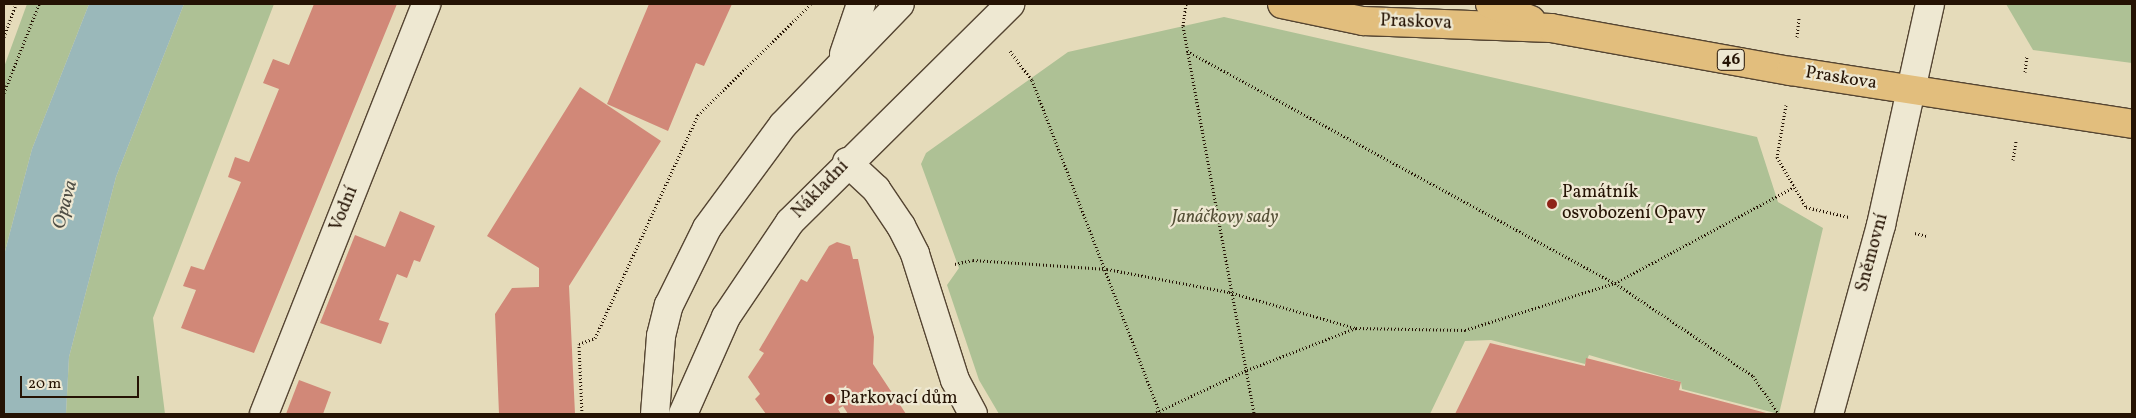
<!DOCTYPE html>
<html>
<head>
<meta charset="utf-8">
<style>
  body { margin:0 }
  #map { position:relative; width:2136px; height:418px; overflow:hidden; background:#e5dbba; font-family:Vollkorn,serif }
  div>[style] { position:absolute }
  .green>* { inset:0; background:#aec195 }
  .water>* { inset:0; background:#9ab8ba }
  .building>* { inset:0; background:#d18878 }
  .path>* { height:3px; margin-top:-1.5px; transform-origin:0; background:repeating-linear-gradient(90deg,#251304 0 1px,transparent 0 3.5px) }
  .roads { filter:drop-shadow(1px 0 #554532) drop-shadow(-1px 0 #554532) drop-shadow(0 1px #554532) drop-shadow(0 -1px #554532) }
  .minor>* { height:28px; margin:-14px; padding:0 14px; transform-origin:14px; border-radius:14px; background:#eee8d2 }
  .major>* { height:28px; margin:-14px; padding:0 14px; transform-origin:14px; border-radius:14px; background:#e2be7d }
  .dots>* { width:14px; height:14px; translate:-50% -50%; box-sizing:border-box; border:2px solid #eee8d2; border-radius:50% }
  span { translate:-50% -50%; white-space:nowrap; text-align:center; line-height:1.15; -webkit-text-stroke:4.5px #eee8d2; paint-order:stroke }
  .shield-label span { padding:1px 4px; background:#eee8d2; border:1px solid; border-radius:4px; -webkit-text-stroke-width:0 }
  .shield-label { font-size:16px; color:#251304; font-weight:700 }
  .street-label { font-size:18px; color:#251304 }
  .poi-label { font-size:18px; color:#251304 }
  .left { translate:0 -50%; text-align:left }
  .park-label { font-size:18px; color:#555037; font-style:italic }
  .water-label { font-size:19px; color:#4e4d44; font-style:italic }
  .frame { position:absolute; inset:0; border:5px solid #251304; pointer-events:none }
  .scale { position:absolute; left:20px; top:376px; width:119px; height:22px; box-sizing:border-box; border:2px solid #251304; border-top:0; padding-left:6px; font-size:15px; line-height:18px; white-space:nowrap; color:#251304; -webkit-text-stroke:4px #eee8d2; paint-order:stroke }
</style>
</head>
<body>
<div id="map">
  <div class="green">
    <div style="clip-path:polygon(27px 4px,89px 4px,32px 149px,4px 255px,4px 67px)"></div>
    <div style="clip-path:polygon(184px 4px,274px 4px,153px 318px,165px 414px,66px 414px,69px 357px,116px 177px)"></div>
    <div style="clip-path:polygon(2006px 4px,2132px 4px,2132px 63px,2033px 50px)"></div>
    <div style="clip-path:polygon(1224px 17px,1757px 137px,1778px 202px,1823px 228px,1779px 414px,1682px 389px,1681px 382px,1589px 355px,1585px 364px,1491px 340px,1465px 341px,1430px 414px,999px 414px,979px 380px,947px 285px,959px 268px,921px 164px,926px 153px,1068px 52px)"></div>
  </div>
  <div class="water">
    <div style="clip-path:polygon(89px 4px,184px 4px,116px 177px,69px 357px,66px 414px,4px 414px,4px 255px,32px 149px)"></div>
  </div>
  <div class="building">
    <div style="clip-path:polygon(314px 4px,397px 4px,254px 353px,181px 328px,196px 290px,183px 286px,191px 266px,204px 270px,241px 182px,228px 177px,235px 157px,249px 162px,279px 89px,263px 83px,273px 59px,289px 65px)"></div>
    <div style="clip-path:polygon(649px 4px,732px 4px,704px 66px,696px 63px,668px 131px,607px 104px)"></div>
    <div style="clip-path:polygon(580px 87px,661px 141px,569px 286px,575px 414px,499px 414px,495px 314px,512px 288px,539px 287px,539px 268px,487px 236px)"></div>
    <div style="clip-path:polygon(400px 211px,435px 226px,420px 262px,414px 260px,407px 278px,397px 274px,379px 320px,389px 323px,381px 344px,320px 323px,355px 235px,385px 247px)"></div>
    <div style="clip-path:polygon(837px 242px,850px 246px,853px 259px,858px 259px,874px 337px,873px 364px,906px 414px,848px 414px,843px 406px,838px 409px,841px 414px,766px 414px,755px 399px,760px 394px,748px 377px,764px 353px,759px 350px,801px 279px,807px 282px,829px 246px)"></div>
    <div style="clip-path:polygon(1490px 343px,1585px 366px,1586px 358px,1681px 382px,1679px 390px,1770px 414px,1455px 414px)"></div>
    <div style="clip-path:polygon(299px 380px,331px 392px,323px 414px,286px 414px)"></div>
  </div>
  <div class="path">
    <div style="left:1186px;top:4px;width:22px;rotate:98deg"></div>
    <div style="left:1183px;top:26px;width:394px;rotate:79.6deg"></div>
    <div style="left:4px;top:37px;width:35px;rotate:-70deg"></div>
    <div style="left:1797px;top:37px;width:19px;rotate:-84deg"></div>
    <div style="left:1010px;top:51px;width:36px;rotate:53deg"></div>
    <div style="left:1032px;top:80px;width:358px;rotate:69deg"></div>
    <div style="left:1187px;top:51px;width:487px;rotate:28.5deg"></div>
    <div style="left:1615px;top:283px;width:166px;rotate:34deg"></div>
    <div style="left:1753px;top:376px;width:46px;rotate:55.6deg"></div>
    <div style="left:2025px;top:72px;width:17px;rotate:-83deg"></div>
    <div style="left:4px;top:93px;width:96px;rotate:-68.5deg"></div>
    <div style="left:1786px;top:105px;width:53px;rotate:99.8deg"></div>
    <div style="left:1777px;top:157px;width:58px;rotate:59.9deg"></div>
    <div style="left:1806px;top:207px;width:44px;rotate:13.1deg"></div>
    <div style="left:2013px;top:160px;width:20px;rotate:-81deg"></div>
    <div style="left:1915px;top:233px;width:12px;rotate:14deg"></div>
    <div style="left:955px;top:264px;width:18px;rotate:-13deg"></div>
    <div style="left:973px;top:260px;width:134px;rotate:3.8deg"></div>
    <div style="left:1107px;top:269px;width:124px;rotate:10.7deg"></div>
    <div style="left:1229px;top:292px;width:131px;rotate:15.9deg"></div>
    <div style="left:582px;top:414px;width:70px;rotate:-92.5deg"></div>
    <div style="left:579px;top:344px;width:17px;rotate:-21deg"></div>
    <div style="left:595px;top:338px;width:246px;rotate:-65.2deg"></div>
    <div style="left:698px;top:115px;width:158px;rotate:-44.5deg"></div>
    <div style="left:1153px;top:414px;width:104px;rotate:-25.1deg"></div>
    <div style="left:1247px;top:370px;width:117px;rotate:-21.1deg"></div>
    <div style="left:1356px;top:328px;width:109px;rotate:1.1deg"></div>
    <div style="left:1465px;top:330px;width:157px;rotate:-17.4deg"></div>
    <div style="left:1615px;top:283px;width:203px;rotate:-28.2deg"></div>
  </div>
  <div class="roads">
    <div class="minor">
      <div style="left:844px;top:54px;width:53px;rotate:-71.2deg"></div>
      <div style="left:847px;top:162px;width:40px;rotate:43deg"></div>
      <div style="left:876px;top:189px;width:45px;rotate:56deg"></div>
      <div style="left:901px;top:226px;width:31px;rotate:63deg"></div>
      <div style="left:915px;top:254px;width:132px;rotate:72.4deg"></div>
      <div style="left:955px;top:380px;width:38px;rotate:62deg"></div>
      <div style="left:264px;top:414px;width:441px;rotate:-68.4deg"></div>
      <div style="left:655px;top:414px;width:78px;rotate:-85.6deg"></div>
      <div style="left:661px;top:336px;width:32px;rotate:-76deg"></div>
      <div style="left:669px;top:305px;width:86px;rotate:-63.7deg"></div>
      <div style="left:707px;top:228px;width:128px;rotate:-53.6deg"></div>
      <div style="left:783px;top:125px;width:168px;rotate:-46deg"></div>
      <div style="left:683px;top:414px;width:106px;rotate:-66.1deg"></div>
      <div style="left:726px;top:317px;width:115px;rotate:-56deg"></div>
      <div style="left:790px;top:222px;width:310px;rotate:-44.7deg"></div>
      <div style="left:1829px;top:414px;width:196px;rotate:-74.6deg"></div>
      <div style="left:1881px;top:225px;width:226px;rotate:-77.5deg"></div>
    </div>
    <div class="major">
      <div style="left:1282px;top:4px;width:83px;rotate:11.9deg"></div>
      <div style="left:1363px;top:21px;width:188px;rotate:2.1deg"></div>
      <div style="left:1551px;top:28px;width:244px;rotate:10.2deg"></div>
      <div style="left:1791px;top:71px;width:345px;rotate:8.8deg"></div>
      <div style="left:1490px;top:4px;width:44px;rotate:21.3deg"></div>
    </div>
  </div>
  <div class="dots">
    <div style="left:1552px;top:204px;background:#8f2418"></div>
    <div style="left:830px;top:399px;background:#8f2418"></div>
  </div>
  <div class="shield-label">
    <span style="left:1731px;top:60px">46</span>
  </div>
  <div class="street-label">
    <span style="left:1416px;top:23px;rotate:2deg">Praskova</span>
    <span style="left:1841px;top:79px;rotate:9deg">Praskova</span>
    <span style="left:821px;top:190px;rotate:-46deg">Nákladní</span>
    <span style="left:345px;top:209px;rotate:-68deg">Vodní</span>
    <span style="left:1873px;top:253px;rotate:-75deg">Sněmovní</span>
  </div>
  <div class="poi-label">
    <span class="left" style="left:1562px;top:204px">Památník<br>osvobození Opavy</span>
    <span class="left" style="left:840px;top:399px">Parkovací dům</span>
  </div>
  <div class="park-label">
    <span style="left:1225px;top:218px">Janáčkovy sady</span>
  </div>
  <div class="water-label">
    <span style="left:66px;top:205px;rotate:-75deg">Opava</span>
  </div>
  <div class="frame"></div>
  <div class="scale">20 m</div>
</div>
</body>
</html>
